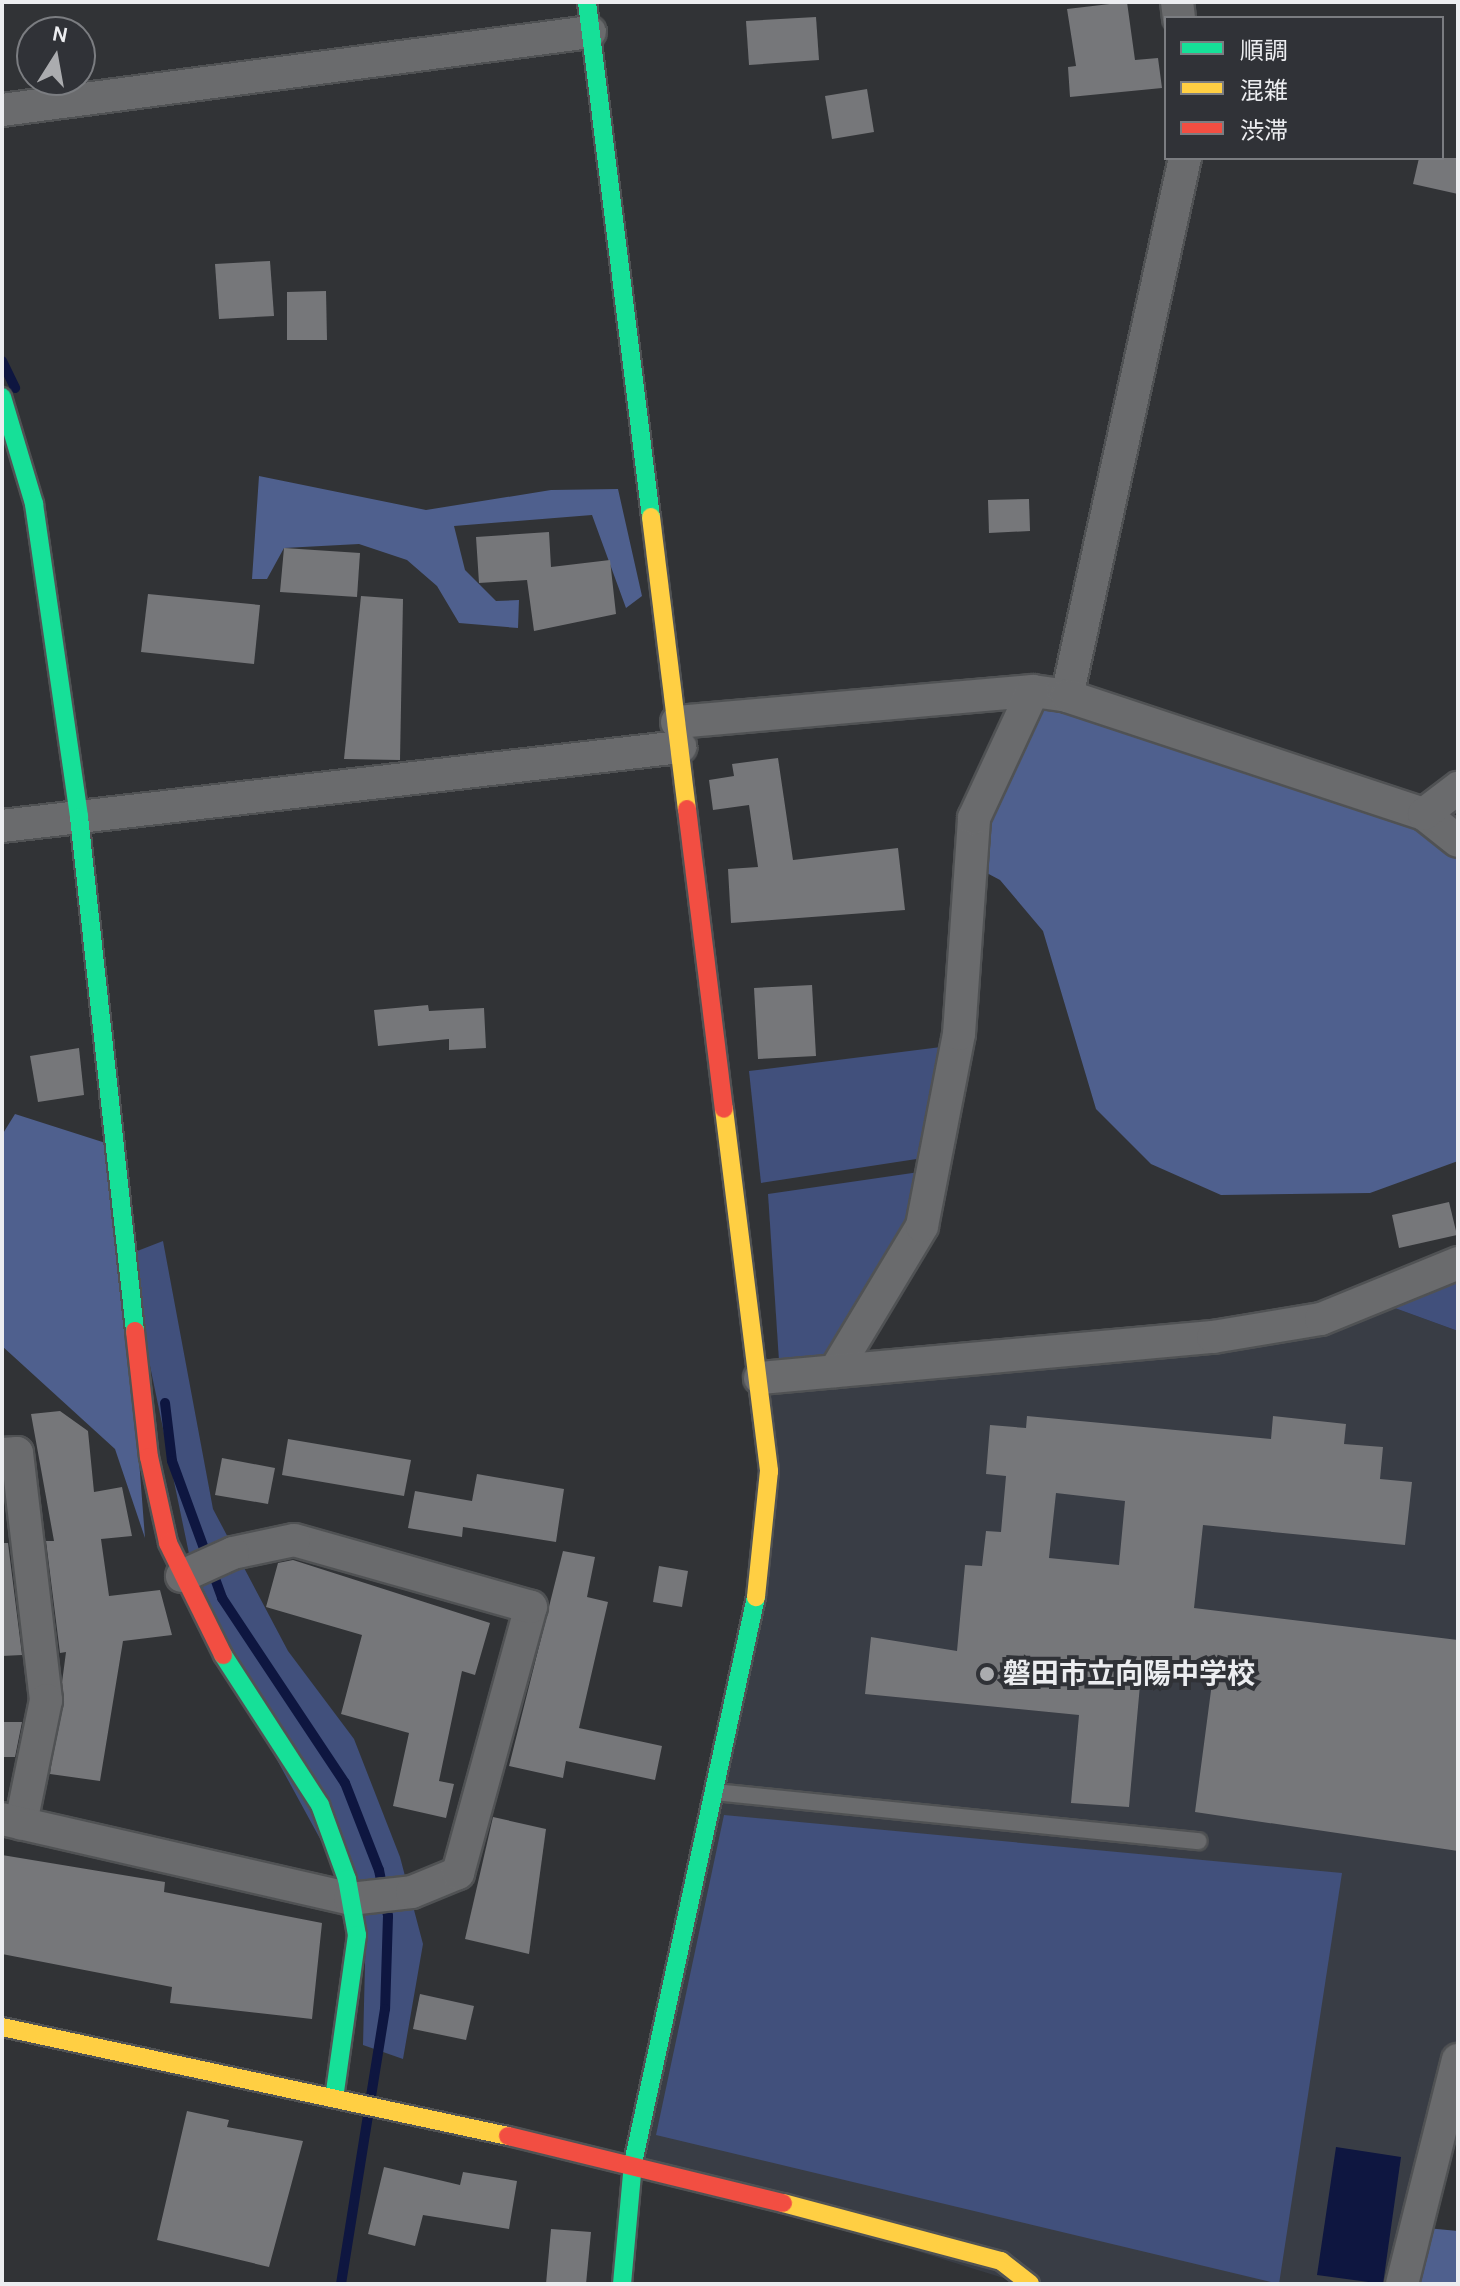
<!DOCTYPE html>
<html>
<head>
<meta charset="utf-8">
<style>
  body { margin:0 }
  #map { position:relative; width:1460px; height:2286px; overflow:hidden; background:#313336; font-family:Karla,"Noto Sans JP",sans-serif }
  div>[style] { position:absolute }
  .built>* { inset:0; background:#393d45 }
  .green>* { inset:0; background:#41507c }
  .forest>* { inset:0; background:#4f608e }
  .water>* { inset:0; background:#0e1640 }
  .stream>* { height:10px; margin:-5px; padding:0 5px; transform-origin:5px; border-radius:5px; background:#0e1640 }
  .building>* { inset:0; background:#76777a }
  .roads { filter:drop-shadow(2px 0 #505254) drop-shadow(-2px 0 #505254) drop-shadow(0 2px #505254) drop-shadow(0 -2px #505254) }
  .lane>* { height:16px; margin:-8px; padding:0 8px; transform-origin:8px; border-radius:8px; background:#6a6b6d }
  .street>* { height:32px; margin:-16px; padding:0 16px; transform-origin:16px; border-radius:16px; background:#6a6b6d }
  .fast>* { height:18px; margin:-9px; padding:0 9px; transform-origin:9px; border-radius:9px; background:#16e098 }
  .slow>* { height:18px; margin:-9px; padding:0 9px; transform-origin:9px; border-radius:9px; background:#ffcf43 }
  .jam>* { height:18px; margin:-9px; padding:0 9px; transform-origin:9px; border-radius:9px; background:#f24e42 }
  .dots>* { width:22px; height:22px; translate:-50% -50%; box-sizing:border-box; border:4px solid #303237; border-radius:50% }
  span { translate:-50% -50%; white-space:nowrap; text-align:center; line-height:1.15; -webkit-text-stroke:8px #303237; paint-order:stroke }
  .poi-label { font-size:28px; color:#ecedf0; font-weight:700 }
  .left { translate:0 -50%; text-align:left }
  .frame { position:absolute; inset:0; border:4px solid #ecedf0; pointer-events:none }
  .legend { position:absolute; left:1164px; top:16px; width:280px; height:144px; box-sizing:border-box; background:#303237; border:2px solid #7b7d81; margin:0; padding:10px 14px; list-style:none; font-size:24px; color:#ecedf0 }
  .legend li { display:flex; align-items:center; gap:16px; height:40px }
  .legend b { width:40px; border:2px solid #7b7d81 }
  .north { position:absolute; left:16px; top:16px; width:80px; height:80px; box-sizing:border-box; background:#303237; border:2px solid #7b7d81; border-radius:50%; rotate:11deg; font-size:22px; font-weight:700; line-height:32px; text-align:center; color:#ecedf0 }
  .north::after { content:''; display:block; margin:auto; width:28px; height:36px; background:#abacaf; clip-path:polygon(50% 0,100% 100%,50% 72%,0 100%) }
</style>
</head>
<body>
<div id="map">
  <div class="built">
    <div style="clip-path:polygon(1370px 1299px,1458px 1331px,1458px 2067px,1403px 2284px,1023px 2284px,633px 2163px,765px 1548px,760px 1378px)"></div>
  </div>
  <div class="green">
    <div style="clip-path:polygon(957px 1045px,936px 1156px,761px 1183px,749px 1071px)"></div>
    <div style="clip-path:polygon(933px 1170px,835px 1371px,780px 1376px,768px 1194px)"></div>
    <div style="clip-path:polygon(163px 1241px,213px 1509px,288px 1651px,354px 1739px,400px 1857px,423px 1944px,403px 2059px,363px 2045px,366px 1923px,204px 1626px,127px 1255px)"></div>
    <div style="clip-path:polygon(1458px 1262px,1458px 1331px,1370px 1299px)"></div>
    <div style="clip-path:polygon(724px 1815px,1342px 1873px,1279px 2284px,656px 2135px)"></div>
  </div>
  <div class="forest">
    <div style="clip-path:polygon(259px 476px,426px 510px,551px 490px,618px 489px,642px 596px,626px 608px,592px 515px,454px 526px,465px 570px,496px 601px,519px 600px,518px 628px,459px 623px,437px 586px,407px 560px,359px 544px,284px 548px,267px 579px,252px 579px)"></div>
    <div style="clip-path:polygon(1033px 691px,1458px 841px,1458px 1161px,1370px 1193px,1221px 1195px,1151px 1164px,1096px 1109px,1043px 931px,1000px 880px,968px 863px)"></div>
    <div style="clip-path:polygon(15px 1114px,115px 1146px,145px 1538px,115px 1449px,2px 1346px,2px 1135px)"></div>
    <div style="clip-path:polygon(1416px 2227px,1458px 2231px,1458px 2284px,1395px 2284px)"></div>
  </div>
  <div class="water">
    <div style="clip-path:polygon(1336px 2147px,1401px 2157px,1383px 2284px,1317px 2275px)"></div>
  </div>
  <div class="stream">
    <div style="left:2px;top:361px;width:30px;rotate:64deg"></div>
    <div style="left:165px;top:1403px;width:58px;rotate:83.1deg"></div>
    <div style="left:172px;top:1461px;width:146px;rotate:69.9deg"></div>
    <div style="left:222px;top:1598px;width:222px;rotate:56.4deg"></div>
    <div style="left:345px;top:1783px;width:93px;rotate:68.7deg"></div>
    <div style="left:379px;top:1870px;width:47px;rotate:78.9deg"></div>
    <div style="left:388px;top:1916px;width:93px;rotate:91.8deg"></div>
    <div style="left:385px;top:2009px;width:88px;rotate:99.1deg"></div>
    <div style="left:341px;top:2284px;width:170px;rotate:-80.9deg"></div>
  </div>
  <div class="building">
    <div style="clip-path:polygon(1127px 2px,1135px 60px,1158px 58px,1162px 88px,1070px 97px,1068px 67px,1076px 66px,1067px 9px)"></div>
    <div style="clip-path:polygon(816px 17px,819px 60px,749px 65px,746px 21px)"></div>
    <div style="clip-path:polygon(867px 89px,874px 132px,832px 139px,825px 96px)"></div>
    <div style="clip-path:polygon(1419px 158px,1458px 158px,1458px 194px,1413px 184px)"></div>
    <div style="clip-path:polygon(270px 261px,274px 316px,219px 319px,215px 264px)"></div>
    <div style="clip-path:polygon(326px 291px,327px 340px,287px 340px,287px 292px)"></div>
    <div style="clip-path:polygon(1029px 499px,1030px 531px,989px 533px,988px 500px)"></div>
    <div style="clip-path:polygon(549px 532px,551px 567px,610px 560px,616px 614px,534px 631px,527px 580px,479px 583px,476px 537px)"></div>
    <div style="clip-path:polygon(284px 548px,360px 553px,357px 597px,280px 592px)"></div>
    <div style="clip-path:polygon(148px 594px,260px 605px,254px 664px,141px 652px)"></div>
    <div style="clip-path:polygon(361px 596px,403px 599px,400px 760px,344px 759px)"></div>
    <div style="clip-path:polygon(778px 758px,793px 860px,898px 848px,905px 910px,731px 923px,728px 869px,758px 867px,749px 805px,713px 810px,709px 780px,734px 776px,732px 764px)"></div>
    <div style="clip-path:polygon(812px 985px,816px 1056px,758px 1059px,754px 988px)"></div>
    <div style="clip-path:polygon(428px 1005px,429px 1011px,484px 1008px,486px 1048px,449px 1050px,449px 1039px,378px 1046px,374px 1010px)"></div>
    <div style="clip-path:polygon(79px 1048px,84px 1095px,38px 1102px,30px 1056px)"></div>
    <div style="clip-path:polygon(1449px 1202px,1457px 1235px,1399px 1248px,1392px 1215px)"></div>
    <div style="clip-path:polygon(60px 1411px,88px 1431px,94px 1492px,122px 1487px,132px 1536px,101px 1539px,109px 1596px,160px 1590px,172px 1635px,123px 1641px,100px 1781px,50px 1774px,66px 1652px,60px 1653px,46px 1541px,54px 1541px,31px 1414px)"></div>
    <div style="clip-path:polygon(evenodd,1027px 1416px,1271px 1439px,1273px 1416px,1346px 1424px,1344px 1444px,1383px 1447px,1380px 1479px,1412px 1482px,1405px 1545px,1203px 1525px,1194px 1608px,1458px 1640px,1458px 1851px,1195px 1812px,1212px 1683px,1141px 1674px,1129px 1807px,1071px 1803px,1079px 1715px,865px 1694px,871px 1637px,957px 1651px,965px 1565px,982px 1566px,986px 1531px,1001px 1532px,1006px 1476px,986px 1474px,990px 1425px,1026px 1428px,1027px 1416px,1056px 1493px,1125px 1501px,1119px 1565px,1049px 1558px,1056px 1493px)"></div>
    <div style="clip-path:polygon(288px 1439px,411px 1460px,404px 1496px,282px 1475px)"></div>
    <div style="clip-path:polygon(222px 1458px,275px 1468px,268px 1504px,215px 1495px)"></div>
    <div style="clip-path:polygon(477px 1474px,564px 1489px,556px 1542px,463px 1527px,462px 1537px,408px 1528px,415px 1491px,472px 1501px)"></div>
    <div style="clip-path:polygon(2px 1543px,8px 1543px,22px 1655px,2px 1656px)"></div>
    <div style="clip-path:polygon(563px 1551px,595px 1557px,587px 1597px,608px 1602px,579px 1728px,662px 1746px,655px 1780px,566px 1761px,563px 1778px,509px 1766px)"></div>
    <div style="clip-path:polygon(293px 1560px,490px 1623px,475px 1675px,462px 1671px,439px 1781px,454px 1784px,446px 1818px,393px 1806px,409px 1733px,341px 1714px,362px 1635px,266px 1607px,278px 1563px)"></div>
    <div style="clip-path:polygon(659px 1566px,688px 1571px,682px 1607px,653px 1602px)"></div>
    <div style="clip-path:polygon(2px 1722px,22px 1722px,15px 1757px,2px 1757px)"></div>
    <div style="clip-path:polygon(493px 1817px,546px 1829px,529px 1954px,465px 1939px)"></div>
    <div style="clip-path:polygon(2px 1855px,165px 1882px,164px 1892px,322px 1923px,312px 2019px,170px 2003px,172px 1987px,2px 1954px)"></div>
    <div style="clip-path:polygon(420px 1994px,474px 2006px,466px 2040px,413px 2029px)"></div>
    <div style="clip-path:polygon(187px 2111px,229px 2120px,227px 2127px,303px 2141px,269px 2267px,157px 2240px)"></div>
    <div style="clip-path:polygon(384px 2167px,460px 2185px,463px 2172px,517px 2181px,509px 2229px,423px 2215px,415px 2246px,368px 2234px)"></div>
    <div style="clip-path:polygon(551px 2229px,591px 2232px,586px 2284px,546px 2284px)"></div>
  </div>
  <div class="roads">
    <div class="lane">
      <div style="left:715px;top:1792px;width:486px;rotate:5.8deg"></div>
    </div>
    <div class="street">
      <div style="left:1177px;top:2px;width:16px;rotate:83deg"></div>
      <div style="left:2px;top:110px;width:593px;rotate:-7.56deg"></div>
      <div style="left:1067px;top:696px;width:551px;rotate:-77.63deg"></div>
      <div style="left:677px;top:722px;width:357px;rotate:-5deg"></div>
      <div style="left:1033px;top:691px;width:34px;rotate:8deg"></div>
      <div style="left:1067px;top:696px;width:376px;rotate:18.3deg"></div>
      <div style="left:1424px;top:814px;width:43px;rotate:38.5deg"></div>
      <div style="left:1424px;top:814px;width:43px;rotate:-37.4deg"></div>
      <div style="left:2px;top:826px;width:683px;rotate:-6.65deg"></div>
      <div style="left:835px;top:1371px;width:169px;rotate:-59deg"></div>
      <div style="left:922px;top:1226px;width:196px;rotate:-79.1deg"></div>
      <div style="left:959px;top:1034px;width:217px;rotate:-86deg"></div>
      <div style="left:974px;top:818px;width:140px;rotate:-65.1deg"></div>
      <div style="left:760px;top:1378px;width:455px;rotate:-5.2deg"></div>
      <div style="left:1213px;top:1337px;width:109px;rotate:-9.5deg"></div>
      <div style="left:1321px;top:1319px;width:148px;rotate:-22.2deg"></div>
      <div style="left:2px;top:1454px;width:15px;rotate:-4deg"></div>
      <div style="left:17px;top:1453px;width:249px;rotate:83.3deg"></div>
      <div style="left:46px;top:1700px;width:126px;rotate:101.5deg"></div>
      <div style="left:2px;top:1819px;width:357px;rotate:12.9deg"></div>
      <div style="left:350px;top:1899px;width:62px;rotate:-6.4deg"></div>
      <div style="left:412px;top:1892px;width:50px;rotate:-22.4deg"></div>
      <div style="left:458px;top:1873px;width:276px;rotate:-74.7deg"></div>
      <div style="left:531px;top:1607px;width:246px;rotate:-164.2deg"></div>
      <div style="left:294px;top:1540px;width:62px;rotate:168deg"></div>
      <div style="left:233px;top:1553px;width:56px;rotate:155.7deg"></div>
      <div style="left:1402px;top:2284px;width:231px;rotate:-76deg"></div>
    </div>
    <div class="fast">
      <div style="left:587px;top:2px;width:519px;rotate:82.92deg"></div>
      <div style="left:2px;top:397px;width:112px;rotate:73.3deg"></div>
      <div style="left:34px;top:504px;width:316px;rotate:81.8deg"></div>
      <div style="left:79px;top:817px;width:517px;rotate:83.78deg"></div>
      <div style="left:223px;top:1655px;width:179px;rotate:57.1deg"></div>
      <div style="left:320px;top:1805px;width:79px;rotate:70deg"></div>
      <div style="left:347px;top:1879px;width:57px;rotate:79.9deg"></div>
      <div style="left:357px;top:1935px;width:165px;rotate:98deg"></div>
      <div style="left:622px;top:2284px;width:121px;rotate:-84.8deg"></div>
      <div style="left:633px;top:2163px;width:579px;rotate:-77.74deg"></div>
    </div>
    <div class="slow">
      <div style="left:651px;top:517px;width:294px;rotate:83deg"></div>
      <div style="left:724px;top:1109px;width:365px;rotate:82.9deg"></div>
      <div style="left:769px;top:1471px;width:127px;rotate:95.9deg"></div>
      <div style="left:2px;top:2027px;width:518px;rotate:12.16deg"></div>
      <div style="left:783px;top:2203px;width:226px;rotate:14.9deg"></div>
      <div style="left:1001px;top:2261px;width:37px;rotate:38deg"></div>
    </div>
    <div class="jam">
      <div style="left:687px;top:809px;width:302px;rotate:83deg"></div>
      <div style="left:135px;top:1331px;width:127px;rotate:83.7deg"></div>
      <div style="left:149px;top:1457px;width:88px;rotate:77.5deg"></div>
      <div style="left:168px;top:1543px;width:125px;rotate:63.8deg"></div>
      <div style="left:508px;top:2136px;width:283px;rotate:13.7deg"></div>
    </div>
  </div>
  <div class="dots">
    <div style="left:987px;top:1674px;background:#abacaf"></div>
  </div>
  <div class="poi-label">
    <span class="left" style="left:1003px;top:1674px">磐田市立向陽中学校</span>
  </div>
  <div class="frame"></div>
  <ul class="legend">
  <li><b style="height:10px;background:#16e098"></b>順調</li>
  <li><b style="height:10px;background:#ffcf43"></b>混雑</li>
  <li><b style="height:10px;background:#f24e42"></b>渋滞</li>
  </ul>
  <div class="north">N</div>
</div>
</body>
</html>
